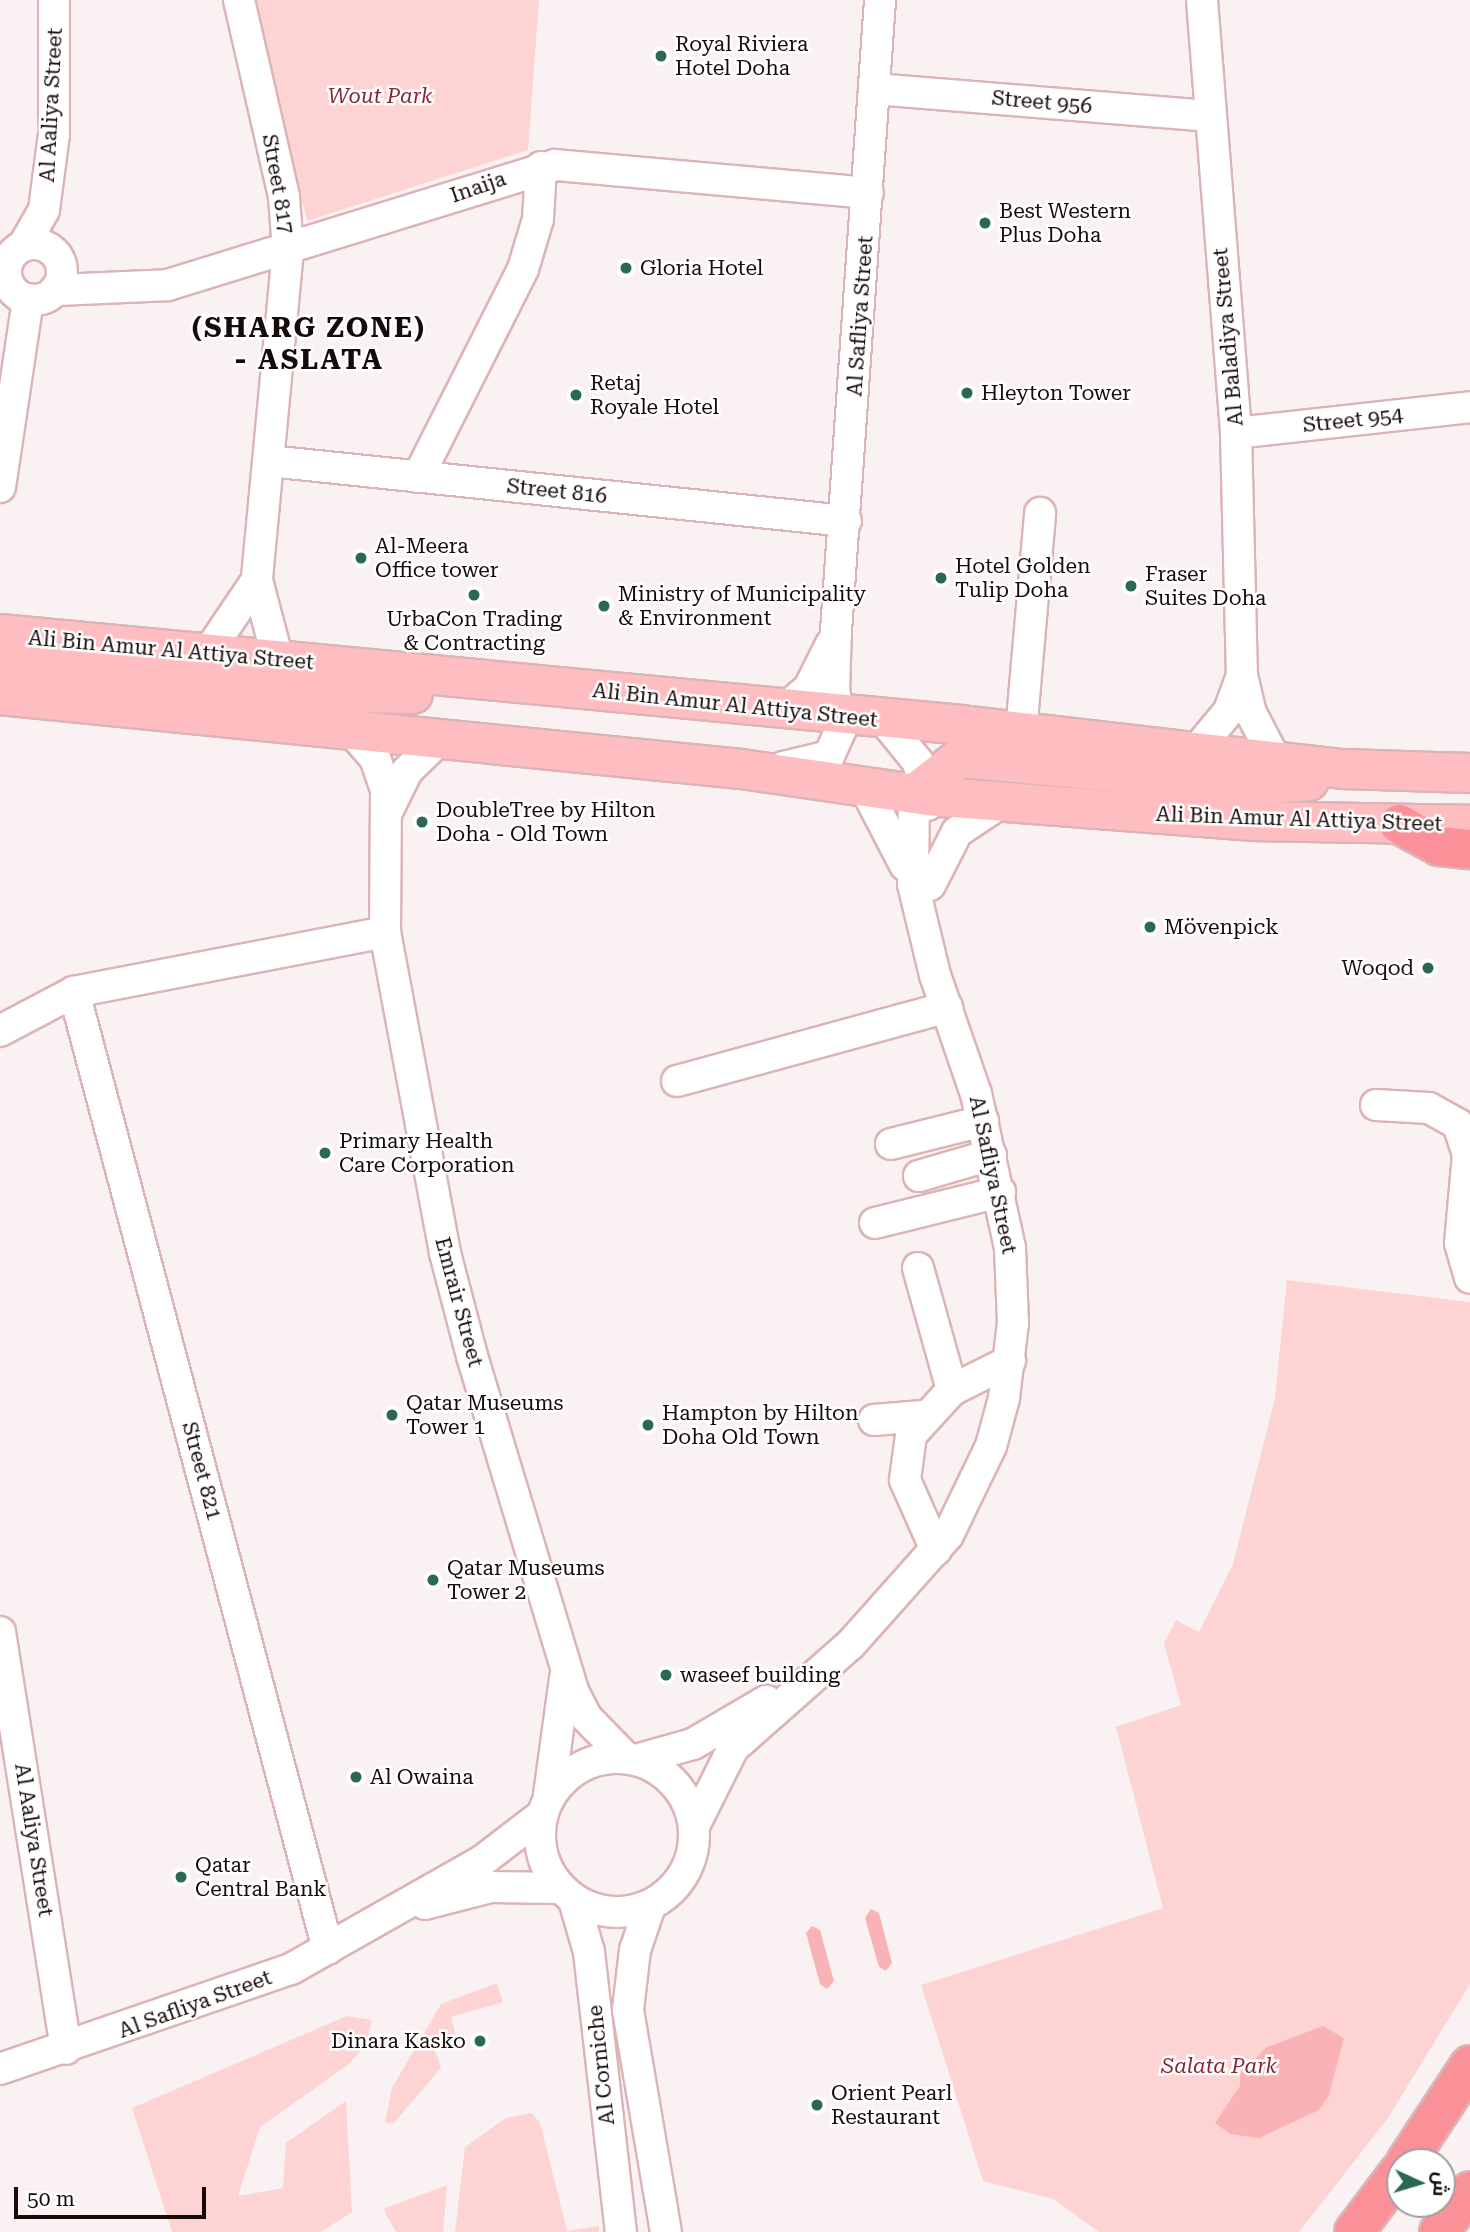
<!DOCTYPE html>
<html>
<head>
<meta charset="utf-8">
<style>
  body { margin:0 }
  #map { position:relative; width:1470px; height:2232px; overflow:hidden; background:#faf2f2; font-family:"Roboto Serif",Cairo,serif }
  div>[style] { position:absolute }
  .green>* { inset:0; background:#fdd3d4 }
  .water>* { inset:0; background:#f9b3b6 }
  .roads { filter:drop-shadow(2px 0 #dcb4b5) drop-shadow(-2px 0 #dcb4b5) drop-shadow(0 2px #dcb4b5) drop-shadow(0 -2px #dcb4b5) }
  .minor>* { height:30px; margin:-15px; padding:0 15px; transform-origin:15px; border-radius:15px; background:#fff }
  .minor>.ring { margin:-15px; padding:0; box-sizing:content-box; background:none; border:30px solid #fff; border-radius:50% }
  .major>* { height:38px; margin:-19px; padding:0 19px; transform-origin:19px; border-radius:19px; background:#fdbdc1 }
  .highway>* { height:38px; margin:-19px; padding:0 19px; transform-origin:19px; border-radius:19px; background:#fb9198 }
  .dots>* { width:19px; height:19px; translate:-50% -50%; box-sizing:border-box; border:4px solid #fff; border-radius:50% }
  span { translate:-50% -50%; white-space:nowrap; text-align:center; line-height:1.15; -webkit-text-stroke:5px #fff; paint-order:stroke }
  .poi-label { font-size:21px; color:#170a0b }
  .left { translate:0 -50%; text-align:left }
  .right { translate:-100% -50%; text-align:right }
  .park-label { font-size:21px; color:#892535; font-style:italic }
  .street-label { font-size:21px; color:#170a0b }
  .district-label { font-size:28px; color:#170a0b; font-weight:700; letter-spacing:2px }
  .north { position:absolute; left:1386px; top:2148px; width:70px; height:70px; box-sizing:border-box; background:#fff; border:2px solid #a29d9d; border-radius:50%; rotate:94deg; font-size:19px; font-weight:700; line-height:28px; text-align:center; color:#170a0b }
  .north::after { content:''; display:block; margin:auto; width:24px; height:32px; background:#2b6854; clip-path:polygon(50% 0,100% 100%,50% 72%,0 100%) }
  .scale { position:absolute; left:14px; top:2187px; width:192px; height:32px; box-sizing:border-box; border:4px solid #170a0b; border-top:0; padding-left:9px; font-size:21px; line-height:24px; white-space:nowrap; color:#170a0b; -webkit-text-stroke:5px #fff; paint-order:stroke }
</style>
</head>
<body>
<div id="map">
  <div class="green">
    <div style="clip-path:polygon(255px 0,539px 0,528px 150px,307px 221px)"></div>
    <div style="clip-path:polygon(1287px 1280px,1470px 1302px,1470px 1984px,1388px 2118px,1299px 2232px,1099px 2232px,1053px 2199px,983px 2181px,921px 1985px,1163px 1908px,1116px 1727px,1181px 1705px,1164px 1643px,1176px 1620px,1199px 1632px,1233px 1564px,1275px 1398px)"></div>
    <div style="clip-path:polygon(497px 1983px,503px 2002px,451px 2017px,456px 2036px,433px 2045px,441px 2068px,393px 2124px,385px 2122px,392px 2088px,441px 2004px)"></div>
    <div style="clip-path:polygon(347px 2016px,372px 2020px,367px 2043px,349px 2064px,260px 2127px,238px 2196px,283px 2188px,286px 2143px,346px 2101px,352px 2212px,321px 2232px,172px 2232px,132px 2108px)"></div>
    <div style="clip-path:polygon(532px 2113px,540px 2123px,567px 2231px,599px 2226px,599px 2232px,455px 2232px,465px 2147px,506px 2118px)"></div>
    <div style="clip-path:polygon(447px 2185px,443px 2232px,396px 2232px,383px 2209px)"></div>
  </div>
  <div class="water">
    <div style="clip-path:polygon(871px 1909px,879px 1913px,892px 1963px,886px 1971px,879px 1967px,865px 1918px)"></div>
    <div style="clip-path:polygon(812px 1926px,820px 1930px,834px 1981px,827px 1989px,820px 1984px,806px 1933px)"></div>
    <div style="clip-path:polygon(1323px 2026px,1344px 2038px,1329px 2095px,1319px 2110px,1259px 2138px,1230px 2134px,1215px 2123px,1240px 2086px,1240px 2074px,1267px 2047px)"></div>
  </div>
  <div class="roads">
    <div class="minor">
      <div style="left:239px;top:0;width:202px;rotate:77.1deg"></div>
      <div style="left:284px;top:197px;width:53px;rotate:85.7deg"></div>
      <div style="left:288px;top:250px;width:331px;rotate:95.4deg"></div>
      <div style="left:257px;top:580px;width:83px;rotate:75.3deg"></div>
      <div style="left:1202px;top:0;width:434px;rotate:85.5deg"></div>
      <div style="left:1236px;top:433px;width:242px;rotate:88.6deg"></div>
      <div style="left:1242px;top:675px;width:39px;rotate:77deg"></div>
      <div style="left:1251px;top:713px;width:52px;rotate:62.4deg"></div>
      <div style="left:874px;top:89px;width:336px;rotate:4.6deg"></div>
      <div class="ring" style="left:6px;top:244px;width:26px;height:26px"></div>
      <div style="left:24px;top:245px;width:40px;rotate:-60.3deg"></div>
      <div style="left:44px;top:210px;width:77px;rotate:-82.5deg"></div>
      <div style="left:54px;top:134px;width:134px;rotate:-90deg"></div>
      <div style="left:55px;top:290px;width:113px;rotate:-2.5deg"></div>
      <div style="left:168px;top:285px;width:405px;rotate:-17.2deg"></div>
      <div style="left:555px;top:165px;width:314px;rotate:5.1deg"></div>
      <div style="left:1236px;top:433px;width:235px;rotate:-6.3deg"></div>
      <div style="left:269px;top:461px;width:580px;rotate:5.94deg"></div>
      <div style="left:418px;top:477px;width:233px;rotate:-63.2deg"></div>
      <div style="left:523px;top:269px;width:52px;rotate:-73.3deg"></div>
      <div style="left:538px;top:219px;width:52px;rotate:-86.7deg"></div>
      <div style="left:0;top:487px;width:190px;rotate:-81.5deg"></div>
      <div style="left:207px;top:654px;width:89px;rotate:-56deg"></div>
      <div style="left:782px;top:711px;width:35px;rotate:-40deg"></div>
      <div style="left:809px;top:688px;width:49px;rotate:-63.4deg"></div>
      <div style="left:883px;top:719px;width:55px;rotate:50.9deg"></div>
      <div style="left:918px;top:762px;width:44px;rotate:76.9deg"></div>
      <div style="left:1021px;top:732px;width:220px;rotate:-85deg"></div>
      <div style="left:354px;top:734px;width:32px;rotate:49deg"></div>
      <div style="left:375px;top:758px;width:34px;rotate:71deg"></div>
      <div style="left:386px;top:790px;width:142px;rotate:90.4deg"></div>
      <div style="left:385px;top:932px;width:327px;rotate:79.4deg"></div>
      <div style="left:445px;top:1253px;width:106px;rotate:75.3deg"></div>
      <div style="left:472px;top:1356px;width:350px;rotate:73.2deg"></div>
      <div style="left:573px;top:1691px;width:29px;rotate:63deg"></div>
      <div style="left:586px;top:1717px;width:56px;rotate:45.7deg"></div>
      <div style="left:1194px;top:753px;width:55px;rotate:-50.2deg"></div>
      <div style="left:1229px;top:711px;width:37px;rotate:-70deg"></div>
      <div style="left:783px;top:767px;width:47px;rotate:-13.4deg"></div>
      <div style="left:829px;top:756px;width:30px;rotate:-66deg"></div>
      <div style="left:841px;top:729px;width:39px;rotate:-100deg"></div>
      <div style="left:834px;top:691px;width:60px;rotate:-88.1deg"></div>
      <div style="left:836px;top:631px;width:633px;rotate:-86.01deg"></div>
      <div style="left:864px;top:786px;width:89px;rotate:62.6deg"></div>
      <div style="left:388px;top:810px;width:43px;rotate:-64deg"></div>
      <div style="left:407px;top:771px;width:42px;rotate:-44deg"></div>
      <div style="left:930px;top:885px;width:59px;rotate:-63deg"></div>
      <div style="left:957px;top:832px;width:54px;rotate:-33.7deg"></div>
      <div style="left:74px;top:992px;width:990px;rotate:75.14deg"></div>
      <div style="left:0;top:1031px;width:84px;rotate:-27.8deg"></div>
      <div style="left:74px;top:992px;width:317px;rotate:-10.9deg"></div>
      <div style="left:677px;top:1081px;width:280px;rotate:-15.3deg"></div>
      <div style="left:1376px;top:1105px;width:53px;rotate:3.2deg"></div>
      <div style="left:1429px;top:1108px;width:33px;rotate:29deg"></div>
      <div style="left:1458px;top:1124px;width:32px;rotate:72deg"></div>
      <div style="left:1468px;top:1154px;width:89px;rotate:95.1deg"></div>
      <div style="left:1460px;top:1243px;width:36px;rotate:74deg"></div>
      <div style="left:891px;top:1144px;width:95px;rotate:-14deg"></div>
      <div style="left:919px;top:1176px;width:75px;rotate:-16.3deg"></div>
      <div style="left:875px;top:1223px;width:129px;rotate:-13.9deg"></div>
      <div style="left:918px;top:1268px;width:127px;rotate:74.4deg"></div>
      <div style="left:874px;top:1420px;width:49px;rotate:-4.7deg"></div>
      <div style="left:936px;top:1550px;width:77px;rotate:-113.9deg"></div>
      <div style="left:905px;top:1480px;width:45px;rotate:-82.4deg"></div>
      <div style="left:911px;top:1435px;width:61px;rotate:-47.7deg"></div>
      <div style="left:952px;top:1390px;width:65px;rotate:-26.6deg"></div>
      <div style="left:0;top:1632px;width:422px;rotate:81deg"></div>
      <div class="ring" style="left:540px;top:1758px;width:124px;height:124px"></div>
      <div style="left:636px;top:1760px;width:59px;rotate:-15.7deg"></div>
      <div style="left:693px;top:1744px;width:85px;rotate:-30.5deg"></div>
      <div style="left:549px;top:1795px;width:118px;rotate:-82.2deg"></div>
      <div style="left:694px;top:1826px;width:87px;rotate:-63.4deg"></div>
      <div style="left:733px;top:1748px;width:156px;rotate:-41.4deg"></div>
      <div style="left:850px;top:1645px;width:147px;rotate:-48.3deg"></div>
      <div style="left:948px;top:1535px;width:99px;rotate:-64.2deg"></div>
      <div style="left:991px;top:1446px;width:50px;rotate:-74.8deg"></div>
      <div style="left:1004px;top:1398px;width:76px;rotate:-83.2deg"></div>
      <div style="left:1013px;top:1323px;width:75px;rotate:-92.3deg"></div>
      <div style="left:1010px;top:1248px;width:158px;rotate:-102.4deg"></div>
      <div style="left:976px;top:1094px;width:126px;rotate:-109deg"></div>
      <div style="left:935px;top:975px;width:94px;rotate:-103.6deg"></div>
      <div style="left:913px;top:884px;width:90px;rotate:-89.4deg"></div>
      <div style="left:574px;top:1900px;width:54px;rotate:73.9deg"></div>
      <div style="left:589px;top:1952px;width:282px;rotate:83.5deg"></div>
      <div style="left:425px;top:1904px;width:68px;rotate:-14.4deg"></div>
      <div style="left:491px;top:1887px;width:68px;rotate:0.8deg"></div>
      <div style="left:650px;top:1906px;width:46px;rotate:108.8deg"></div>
      <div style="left:635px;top:1950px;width:60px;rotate:96.7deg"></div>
      <div style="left:628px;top:2010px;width:225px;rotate:80.3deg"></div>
      <div style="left:0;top:2069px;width:308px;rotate:-19deg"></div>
      <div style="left:291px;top:1969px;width:219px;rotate:-29.5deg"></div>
      <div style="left:482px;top:1861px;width:76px;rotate:-37.5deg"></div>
    </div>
    <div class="major">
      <div style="left:0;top:634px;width:966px;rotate:5.4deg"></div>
      <div style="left:962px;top:725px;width:385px;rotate:6.6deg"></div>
      <div style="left:1344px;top:769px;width:126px;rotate:1.8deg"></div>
      <div style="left:0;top:662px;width:264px;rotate:6.3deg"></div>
      <div style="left:262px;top:691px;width:151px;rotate:1.1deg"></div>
      <div style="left:0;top:695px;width:745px;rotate:5.7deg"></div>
      <div style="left:741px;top:769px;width:189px;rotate:8.2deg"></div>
      <div style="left:928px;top:796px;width:324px;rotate:4.4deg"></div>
      <div style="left:1251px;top:821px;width:219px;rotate:1deg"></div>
      <div style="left:914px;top:794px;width:58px;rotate:-38deg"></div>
      <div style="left:960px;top:758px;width:299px;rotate:5.2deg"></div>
      <div style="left:1258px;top:785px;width:51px;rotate:-4.5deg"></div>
    </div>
    <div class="highway">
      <div style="left:1399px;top:824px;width:46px;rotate:28.8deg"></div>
      <div style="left:1439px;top:846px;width:31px;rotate:6deg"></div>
      <div style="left:1406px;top:2162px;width:116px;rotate:-56.6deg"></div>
      <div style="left:1354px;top:2232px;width:76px;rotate:-53deg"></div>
      <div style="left:1439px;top:2232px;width:51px;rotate:-52.9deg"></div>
    </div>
  </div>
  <div class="dots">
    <div style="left:661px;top:56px;background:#2b6854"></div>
    <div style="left:985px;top:223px;background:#2b6854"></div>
    <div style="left:626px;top:268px;background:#2b6854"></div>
    <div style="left:967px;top:393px;background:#2b6854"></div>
    <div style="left:576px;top:395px;background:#2b6854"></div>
    <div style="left:361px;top:558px;background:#2b6854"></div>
    <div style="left:941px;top:578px;background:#2b6854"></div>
    <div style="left:1131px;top:586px;background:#2b6854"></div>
    <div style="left:474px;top:595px;background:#2b6854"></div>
    <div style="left:604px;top:606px;background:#2b6854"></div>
    <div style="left:422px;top:822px;background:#2b6854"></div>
    <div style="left:1150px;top:927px;background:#2b6854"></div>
    <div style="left:1428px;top:968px;background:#2b6854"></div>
    <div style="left:325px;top:1153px;background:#2b6854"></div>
    <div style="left:392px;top:1415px;background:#2b6854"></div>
    <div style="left:648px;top:1425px;background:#2b6854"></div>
    <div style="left:433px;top:1580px;background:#2b6854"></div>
    <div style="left:666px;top:1675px;background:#2b6854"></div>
    <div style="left:356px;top:1777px;background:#2b6854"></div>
    <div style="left:181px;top:1877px;background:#2b6854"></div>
    <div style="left:480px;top:2041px;background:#2b6854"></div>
    <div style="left:817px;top:2105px;background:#2b6854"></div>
  </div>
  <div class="poi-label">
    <span class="left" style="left:675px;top:56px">Royal Riviera<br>Hotel Doha</span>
    <span class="left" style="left:999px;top:223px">Best Western<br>Plus Doha</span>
    <span class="left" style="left:640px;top:268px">Gloria Hotel</span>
    <span class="left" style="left:590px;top:395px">Retaj<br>Royale Hotel</span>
    <span class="left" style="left:981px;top:393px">Hleyton Tower</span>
    <span class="left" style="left:375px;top:558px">Al-Meera<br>Office tower</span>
    <span class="left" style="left:955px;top:578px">Hotel Golden<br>Tulip Doha</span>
    <span class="left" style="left:1145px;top:586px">Fraser<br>Suites Doha</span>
    <span class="left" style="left:618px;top:606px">Ministry of Municipality<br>&amp; Environment</span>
    <span style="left:474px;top:631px">UrbaCon Trading<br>&amp; Contracting</span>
    <span class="left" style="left:436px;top:822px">DoubleTree by Hilton<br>Doha - Old Town</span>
    <span class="left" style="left:1164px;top:927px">Mövenpick</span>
    <span class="right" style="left:1414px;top:968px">Woqod</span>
    <span class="left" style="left:339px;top:1153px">Primary Health<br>Care Corporation</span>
    <span class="left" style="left:406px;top:1415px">Qatar Museums<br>Tower 1</span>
    <span class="left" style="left:662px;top:1425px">Hampton by Hilton<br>Doha Old Town</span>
    <span class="left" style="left:447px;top:1580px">Qatar Museums<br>Tower 2</span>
    <span class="left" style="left:680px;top:1675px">waseef building</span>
    <span class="left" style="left:370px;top:1777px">Al Owaina</span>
    <span class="left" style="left:195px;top:1877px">Qatar<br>Central Bank</span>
    <span class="right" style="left:466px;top:2041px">Dinara Kasko</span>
    <span class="left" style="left:831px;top:2105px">Orient Pearl<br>Restaurant</span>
  </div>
  <div class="park-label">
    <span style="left:380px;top:96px">Wout Park</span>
    <span style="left:1219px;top:2066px">Salata Park</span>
  </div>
  <div class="street-label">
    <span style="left:1042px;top:102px;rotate:5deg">Street 956</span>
    <span style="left:51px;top:105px;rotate:-87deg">Al Aaliya Street</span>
    <span style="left:278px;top:184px;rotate:80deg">Street 817</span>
    <span style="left:478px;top:187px;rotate:-19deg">Inaija</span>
    <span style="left:860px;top:316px;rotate:-86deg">Al Safliya Street</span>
    <span style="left:1228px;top:337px;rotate:-95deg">Al Baladiya Street</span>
    <span style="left:1353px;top:420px;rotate:-6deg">Street 954</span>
    <span style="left:557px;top:491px;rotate:6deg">Street 816</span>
    <span style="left:171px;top:650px;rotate:5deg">Ali Bin Amur Al Attiya Street</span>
    <span style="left:735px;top:705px;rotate:6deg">Ali Bin Amur Al Attiya Street</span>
    <span style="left:1299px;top:819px;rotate:2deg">Ali Bin Amur Al Attiya Street</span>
    <span style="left:993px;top:1175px;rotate:78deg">Al Safliya Street</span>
    <span style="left:459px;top:1302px;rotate:75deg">Emrair Street</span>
    <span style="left:202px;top:1471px;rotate:75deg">Street 821</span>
    <span style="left:34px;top:1840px;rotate:81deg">Al Aaliya Street</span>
    <span style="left:195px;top:2004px;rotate:-20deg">Al Safliya Street</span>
    <span style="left:601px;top:2065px;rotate:-96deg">Al Corniche</span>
  </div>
  <div class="district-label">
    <span style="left:309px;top:344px">(SHARG ZONE)<br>- ASLATA</span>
  </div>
  <div class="north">ش</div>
  <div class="scale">50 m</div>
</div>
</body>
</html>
